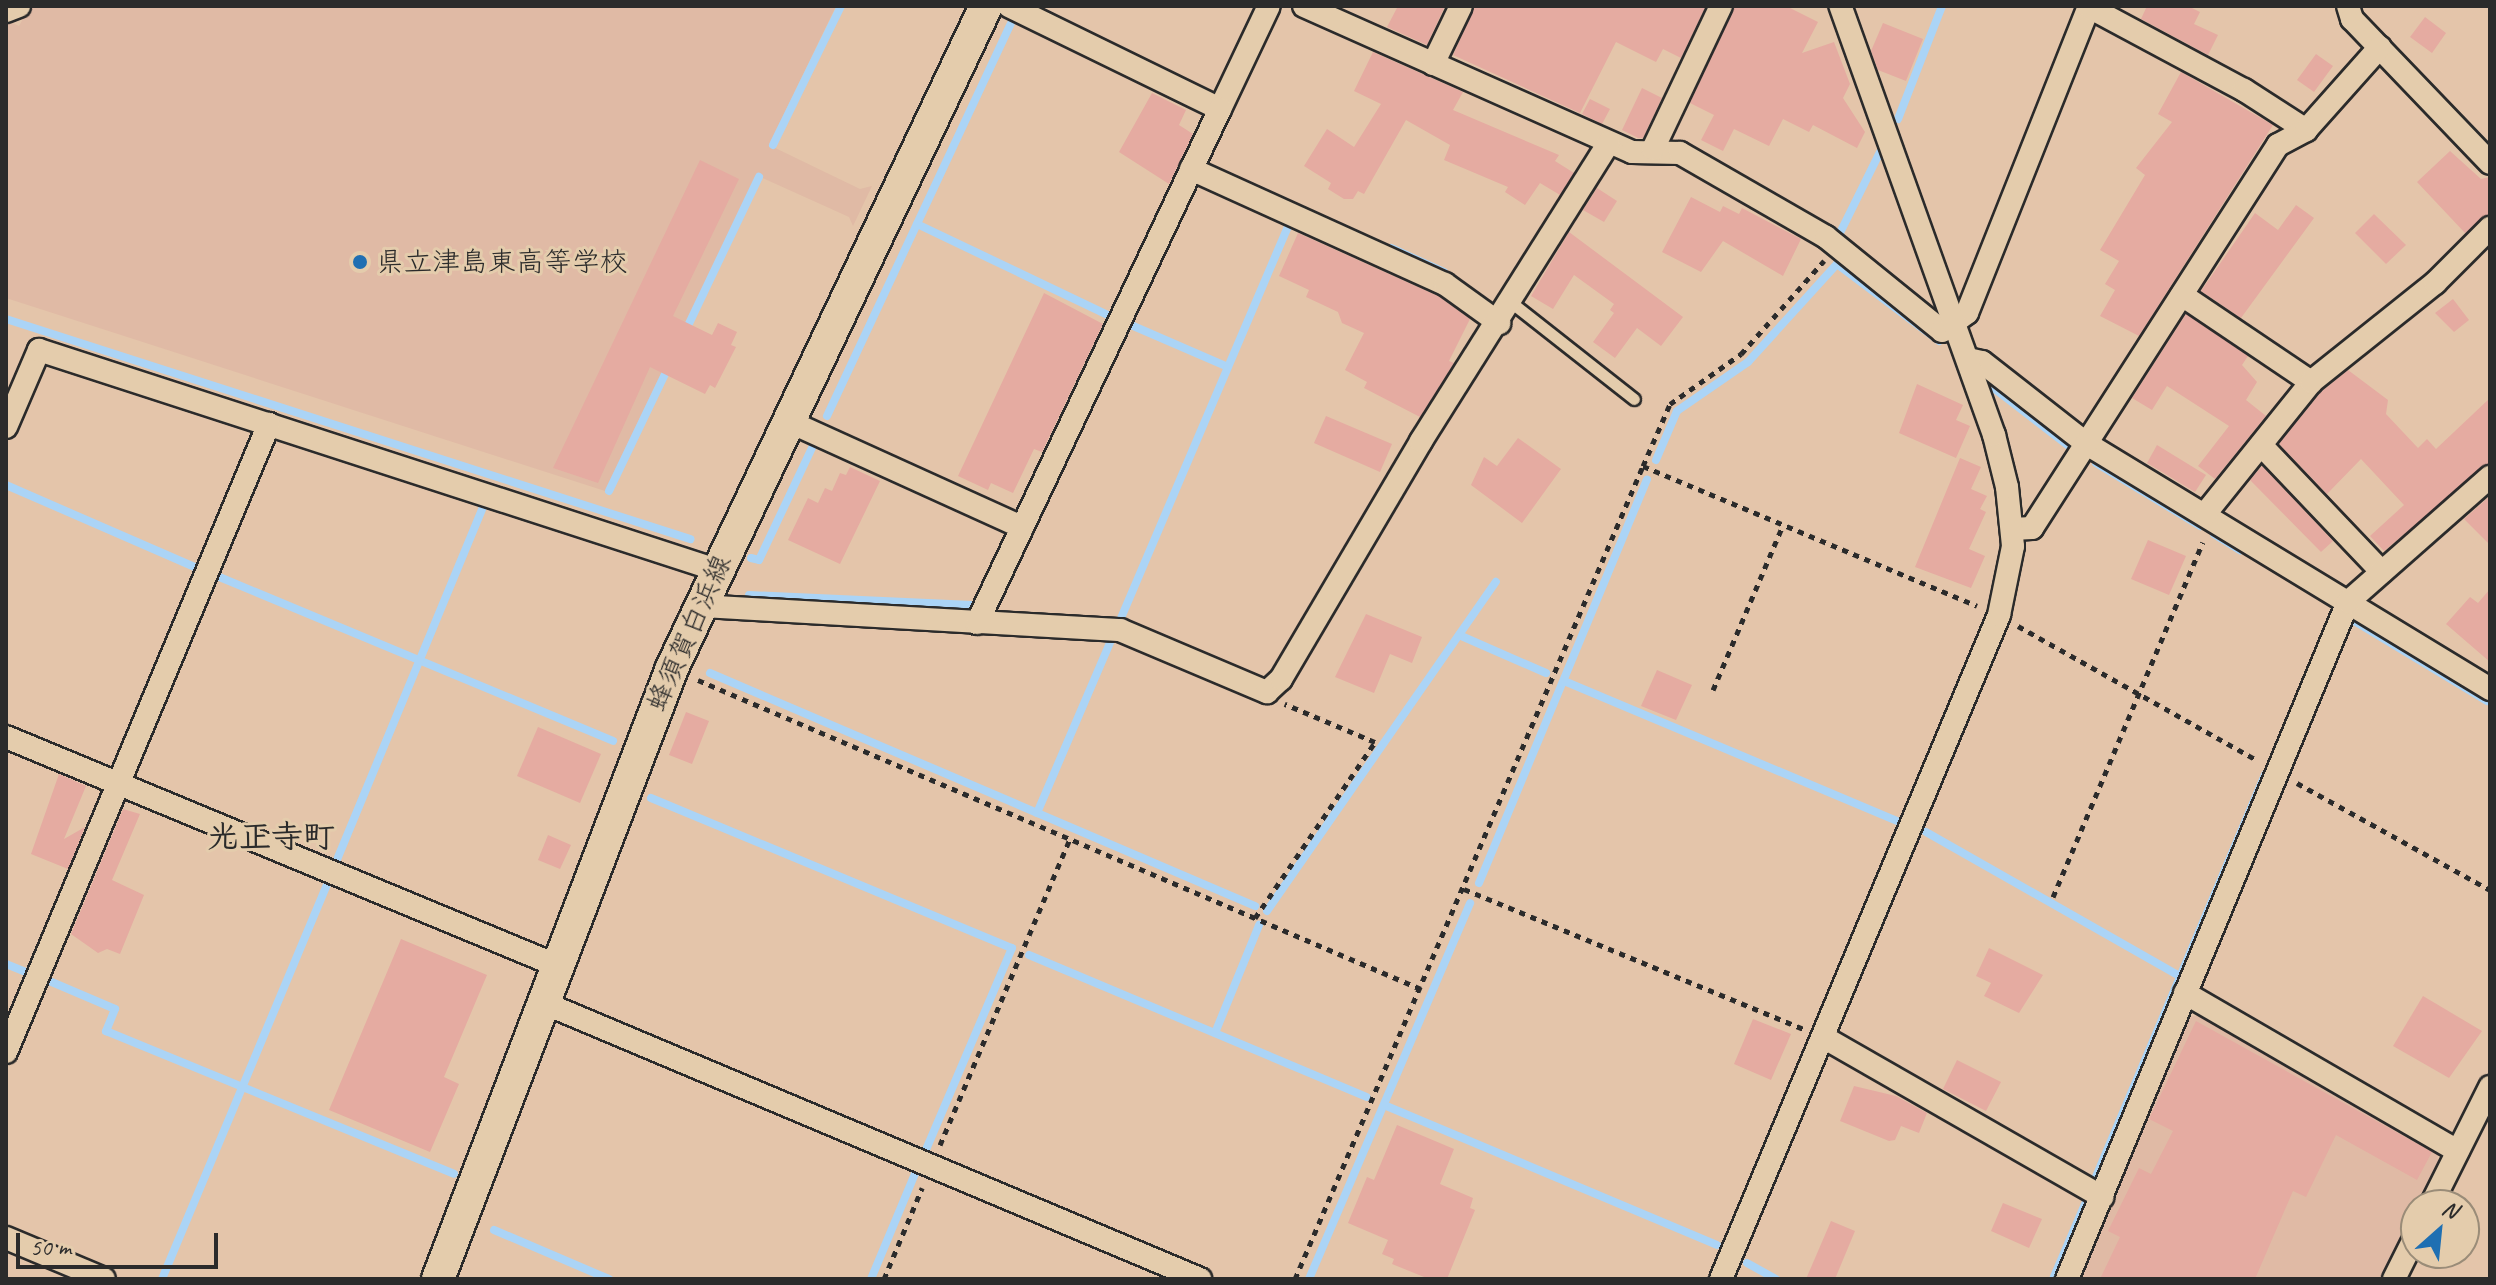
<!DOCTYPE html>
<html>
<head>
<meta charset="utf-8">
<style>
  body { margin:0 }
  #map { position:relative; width:2496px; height:1285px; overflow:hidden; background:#e4c5aa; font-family:Caveat,"Klee One",sans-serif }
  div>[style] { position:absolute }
  .built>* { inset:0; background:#e0baa5 }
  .stream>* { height:8px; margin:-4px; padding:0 4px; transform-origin:4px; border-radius:4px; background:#abd4f6 }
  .building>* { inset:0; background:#e5aba1 }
  .path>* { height:5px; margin-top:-2.5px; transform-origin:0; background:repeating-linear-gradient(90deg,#2b2b2b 0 6px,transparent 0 12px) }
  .roads { filter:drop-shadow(2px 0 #2b2b2b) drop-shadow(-2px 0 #2b2b2b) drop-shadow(0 2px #2b2b2b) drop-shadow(0 -2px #2b2b2b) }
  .lane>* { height:11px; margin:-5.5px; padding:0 5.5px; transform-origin:5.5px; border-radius:5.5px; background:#e4ccac }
  .street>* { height:22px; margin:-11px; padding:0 11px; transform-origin:11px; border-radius:11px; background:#e4ccac }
  .secondary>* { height:32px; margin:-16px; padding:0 16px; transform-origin:16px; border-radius:16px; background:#e4ccac }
  .dots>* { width:22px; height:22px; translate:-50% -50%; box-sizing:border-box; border:4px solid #e4ccac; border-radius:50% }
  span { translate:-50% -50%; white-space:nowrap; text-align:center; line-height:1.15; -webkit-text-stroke:6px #e4ccac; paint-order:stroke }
  .poi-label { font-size:28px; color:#2b2b2b }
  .left { translate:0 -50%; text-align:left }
  .street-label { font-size:28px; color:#2b2b2b }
  .quarter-label { font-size:32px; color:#2b2b2b; font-weight:700 }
  .frame { position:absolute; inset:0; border:8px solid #2b2b2b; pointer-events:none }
  .north { position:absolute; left:2400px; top:1189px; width:80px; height:80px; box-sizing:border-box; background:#e4ccac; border:2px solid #9a8c78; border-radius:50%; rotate:27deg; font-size:22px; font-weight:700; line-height:32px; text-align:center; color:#2b2b2b }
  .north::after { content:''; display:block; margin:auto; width:28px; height:36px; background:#1f6fb2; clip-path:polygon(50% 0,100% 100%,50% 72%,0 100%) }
  .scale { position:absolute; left:16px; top:1233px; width:202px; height:36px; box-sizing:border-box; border:4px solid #2b2b2b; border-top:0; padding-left:10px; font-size:24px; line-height:28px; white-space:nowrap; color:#2b2b2b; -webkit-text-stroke:6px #e4ccac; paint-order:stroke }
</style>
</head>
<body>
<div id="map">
  <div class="built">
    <div style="clip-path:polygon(30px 6px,836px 6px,769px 145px,860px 189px,872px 186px,853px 226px,849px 217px,756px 175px,605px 491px,6px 298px,6px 20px,19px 26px)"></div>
    <div style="clip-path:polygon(2201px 1015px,2437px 1149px,2438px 1161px,2380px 1279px,2078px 1279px,2189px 1017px)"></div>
  </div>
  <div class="stream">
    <div style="left:1898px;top:119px;width:121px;rotate:-68.7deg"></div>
    <div style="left:773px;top:145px;width:155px;rotate:-63.9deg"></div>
    <div style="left:917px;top:224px;width:218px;rotate:25.5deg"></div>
    <div style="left:1836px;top:241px;width:99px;rotate:-63.7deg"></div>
    <div style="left:1391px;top:248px;width:58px;rotate:24.4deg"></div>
    <div style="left:6px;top:319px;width:719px;rotate:17.83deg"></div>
    <div style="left:1124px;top:322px;width:113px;rotate:23.4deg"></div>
    <div style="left:685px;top:332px;width:172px;rotate:-64.5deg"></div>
    <div style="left:1995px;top:389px;width:95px;rotate:37.7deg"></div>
    <div style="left:827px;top:416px;width:433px;rotate:-64.9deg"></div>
    <div style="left:1656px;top:460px;width:53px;rotate:-66.8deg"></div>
    <div style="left:1677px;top:411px;width:86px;rotate:-34.6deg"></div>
    <div style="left:1748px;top:362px;width:132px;rotate:-47.8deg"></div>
    <div style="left:1837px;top:264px;width:128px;rotate:37deg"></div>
    <div style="left:2096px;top:463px;width:122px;rotate:31.2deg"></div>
    <div style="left:6px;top:485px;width:210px;rotate:23.5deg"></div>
    <div style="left:609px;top:491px;width:139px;rotate:-64.4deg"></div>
    <div style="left:2214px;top:534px;width:31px;rotate:32deg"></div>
    <div style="left:751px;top:558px;width:8px;rotate:14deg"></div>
    <div style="left:759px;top:560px;width:124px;rotate:-64.7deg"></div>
    <div style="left:217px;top:576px;width:429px;rotate:22.6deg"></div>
    <div style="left:749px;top:595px;width:223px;rotate:2.6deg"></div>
    <div style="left:1121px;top:618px;width:431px;rotate:-66.9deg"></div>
    <div style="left:2351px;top:619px;width:159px;rotate:31.1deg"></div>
    <div style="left:1459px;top:635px;width:95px;rotate:23.6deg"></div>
    <div style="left:710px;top:673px;width:593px;rotate:23.15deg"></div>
    <div style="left:1564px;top:681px;width:361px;rotate:22.8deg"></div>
    <div style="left:651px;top:798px;width:391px;rotate:22.6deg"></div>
    <div style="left:1012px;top:948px;width:220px;rotate:113.1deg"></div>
    <div style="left:1037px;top:813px;width:188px;rotate:-66.8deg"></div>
    <div style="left:1926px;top:832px;width:291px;rotate:29.6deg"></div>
    <div style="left:336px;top:862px;width:386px;rotate:-67.5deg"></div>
    <div style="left:1479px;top:883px;width:437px;rotate:-67.4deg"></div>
    <div style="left:1267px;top:911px;width:401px;rotate:-55.2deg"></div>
    <div style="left:1029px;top:955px;width:366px;rotate:22.8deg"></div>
    <div style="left:6px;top:964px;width:22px;rotate:22deg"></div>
    <div style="left:47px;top:980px;width:74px;rotate:23.1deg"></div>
    <div style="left:115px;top:1009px;width:24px;rotate:112deg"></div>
    <div style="left:106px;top:1031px;width:376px;rotate:22.3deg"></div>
    <div style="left:1215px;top:1033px;width:117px;rotate:-67.8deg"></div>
    <div style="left:1384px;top:1105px;width:361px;rotate:22.8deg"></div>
    <div style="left:2095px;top:1179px;width:439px;rotate:-67.2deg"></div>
    <div style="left:494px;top:1230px;width:125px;rotate:23.1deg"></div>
    <div style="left:1747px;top:1263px;width:33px;rotate:29deg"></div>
    <div style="left:162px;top:1279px;width:426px;rotate:-67.3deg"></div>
    <div style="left:871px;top:1279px;width:114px;rotate:-67.3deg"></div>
    <div style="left:1309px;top:1279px;width:409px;rotate:-66.8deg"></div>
    <div style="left:2053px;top:1279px;width:82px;rotate:-66.9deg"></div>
  </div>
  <div class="building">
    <div style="clip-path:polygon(1398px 6px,1445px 6px,1427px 45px,1387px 27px)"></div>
    <div style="clip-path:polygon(1475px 6px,1706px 6px,1681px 58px,1663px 49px,1656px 62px,1616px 42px,1580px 113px,1453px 55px)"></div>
    <div style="clip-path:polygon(1735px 6px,1786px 6px,1818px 22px,1802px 53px,1834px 42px,1850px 84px,1843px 98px,1865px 132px,1857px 148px,1813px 125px,1809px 132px,1783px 119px,1769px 146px,1734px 129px,1723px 151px,1701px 140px,1714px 115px,1690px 103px)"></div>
    <div style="clip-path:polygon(2147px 6px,2188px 6px,2200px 12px,2194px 24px,2218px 35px,2208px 55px,2141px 19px)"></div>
    <div style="clip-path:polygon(2425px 17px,2446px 33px,2432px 53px,2410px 37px)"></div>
    <div style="clip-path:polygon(1883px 23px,1923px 39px,1906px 81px,1878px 70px,1871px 51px)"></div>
    <div style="clip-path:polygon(1373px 52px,1463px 92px,1453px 110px,1559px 155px,1555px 161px,1574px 173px,1560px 195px,1540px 183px,1525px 205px,1505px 192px,1508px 187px,1444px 160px,1450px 145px,1406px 120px,1364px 194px,1358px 191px,1353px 199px,1344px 199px,1328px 189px,1331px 183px,1304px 166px,1327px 129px,1354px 147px,1381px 104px,1354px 91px)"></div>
    <div style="clip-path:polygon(2316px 54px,2333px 66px,2314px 92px,2297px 80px)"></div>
    <div style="clip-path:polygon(2181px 72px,2273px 125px,2139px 336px,2100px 316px,2115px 290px,2105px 284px,2119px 261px,2100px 250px,2145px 175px,2136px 168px,2172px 122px,2158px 114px)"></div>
    <div style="clip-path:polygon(1642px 88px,1662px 98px,1643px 138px,1638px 138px,1622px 130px)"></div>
    <div style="clip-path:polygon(1152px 93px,1186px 110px,1179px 125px,1193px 134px,1169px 184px,1119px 152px)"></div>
    <div style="clip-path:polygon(1590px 99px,1610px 109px,1602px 124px,1582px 114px)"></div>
    <div style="clip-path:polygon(2450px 151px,2481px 179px,2490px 177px,2490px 214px,2465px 233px,2417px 182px)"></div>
    <div style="clip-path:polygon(700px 160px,739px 179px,673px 316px,712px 335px,718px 323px,737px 332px,731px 345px,736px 347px,715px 388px,710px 385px,705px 394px,650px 367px,598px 483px,553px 468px)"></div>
    <div style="clip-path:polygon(1597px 188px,1617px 201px,1604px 222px,1583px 210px)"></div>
    <div style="clip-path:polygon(1691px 197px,1720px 212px,1723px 206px,1739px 214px,1742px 208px,1801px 239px,1783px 276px,1723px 241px,1701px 272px,1662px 252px)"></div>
    <div style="clip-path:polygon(2296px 205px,2314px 218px,2241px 318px,2201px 291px,2255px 213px,2278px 230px)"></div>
    <div style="clip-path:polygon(2374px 214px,2406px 245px,2386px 264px,2355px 233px)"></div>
    <div style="clip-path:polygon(1569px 232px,1683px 317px,1661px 346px,1637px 328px,1615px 358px,1593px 342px,1614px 313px,1610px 310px,1614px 304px,1574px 275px,1553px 309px,1531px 296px)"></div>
    <div style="clip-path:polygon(1298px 233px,1438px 296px,1470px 319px,1449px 361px,1454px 363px,1420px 417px,1364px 388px,1367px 382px,1345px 370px,1364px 333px,1342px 323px,1338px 312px,1306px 297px,1309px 290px,1279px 276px)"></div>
    <div style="clip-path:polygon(1044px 293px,1103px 324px,1042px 452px,1034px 449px,1013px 493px,991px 483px,988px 490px,958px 476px)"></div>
    <div style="clip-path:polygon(2453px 299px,2469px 320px,2454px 332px,2435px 313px)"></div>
    <div style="clip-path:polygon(2186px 314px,2248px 356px,2242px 365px,2257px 382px,2246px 400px,2266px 416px,2215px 479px,2198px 466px,2229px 426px,2167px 386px,2152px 410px,2132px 398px)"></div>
    <div style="clip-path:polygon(2348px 370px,2388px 400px,2386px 414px,2418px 448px,2427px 439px,2436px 449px,2490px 398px,2490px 463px,2384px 551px,2370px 536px,2404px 505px,2361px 459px,2327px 494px,2279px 444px,2321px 392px)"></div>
    <div style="clip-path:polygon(1917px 384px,1963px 405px,1956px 420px,1970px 426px,1956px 458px,1899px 433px)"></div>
    <div style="clip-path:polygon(1326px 416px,1392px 444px,1380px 472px,1314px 443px)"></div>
    <div style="clip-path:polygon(1518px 438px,1561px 469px,1522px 523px,1471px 485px,1484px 457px,1497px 466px)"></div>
    <div style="clip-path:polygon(2157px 445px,2206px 475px,2195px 492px,2147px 463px)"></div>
    <div style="clip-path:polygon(1960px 458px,1981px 467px,1971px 489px,1987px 496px,1980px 509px,1986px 512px,1969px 549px,1985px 556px,1971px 588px,1915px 567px)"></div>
    <div style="clip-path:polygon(2262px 466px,2333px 541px,2321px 552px,2250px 480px)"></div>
    <div style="clip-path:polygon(850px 467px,880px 481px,840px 564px,788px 540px,808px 498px,818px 503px,825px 488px,832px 491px,840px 473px,846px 475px)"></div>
    <div style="clip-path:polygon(2490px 496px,2490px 545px,2464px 519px)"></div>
    <div style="clip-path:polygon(2148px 540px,2186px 556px,2169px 595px,2131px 579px)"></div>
    <div style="clip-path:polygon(2490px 589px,2490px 662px,2446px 624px,2470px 597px,2478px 603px)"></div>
    <div style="clip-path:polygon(1366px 614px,1422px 637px,1412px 663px,1390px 654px,1374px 693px,1335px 677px)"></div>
    <div style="clip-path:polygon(1657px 670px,1692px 685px,1676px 720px,1641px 706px)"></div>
    <div style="clip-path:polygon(686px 712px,709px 721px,692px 764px,669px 755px)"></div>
    <div style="clip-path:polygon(538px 727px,601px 754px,580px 803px,517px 776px)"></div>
    <div style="clip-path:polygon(59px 774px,86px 786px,64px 839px,85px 827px,68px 869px,31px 854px)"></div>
    <div style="clip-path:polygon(123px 809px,140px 814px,112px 880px,144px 895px,120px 954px,107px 949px,98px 953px,71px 934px)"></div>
    <div style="clip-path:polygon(548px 835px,571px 845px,560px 869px,538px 860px)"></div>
    <div style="clip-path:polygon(401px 939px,487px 975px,444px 1077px,459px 1084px,430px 1152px,329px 1110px)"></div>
    <div style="clip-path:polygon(1989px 948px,2043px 975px,2019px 1013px,1984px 996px,1991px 983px,1976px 976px)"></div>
    <div style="clip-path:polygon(2423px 996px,2482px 1031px,2449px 1078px,2393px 1046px)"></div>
    <div style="clip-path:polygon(1753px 1019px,1791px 1034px,1771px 1080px,1734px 1064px)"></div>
    <div style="clip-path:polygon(2196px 1021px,2432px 1152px,2417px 1180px,2336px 1135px,2306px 1197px,2293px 1191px,2255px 1279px,2100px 1279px,2120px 1237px,2108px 1231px,2139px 1168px,2151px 1174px,2173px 1131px,2149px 1119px)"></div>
    <div style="clip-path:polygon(1957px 1060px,2001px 1082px,1986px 1111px,1943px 1089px)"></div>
    <div style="clip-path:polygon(1854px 1086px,1896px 1096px,1927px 1113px,1919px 1133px,1901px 1126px,1895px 1140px,1889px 1141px,1840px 1121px)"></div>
    <div style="clip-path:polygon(1397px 1125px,1454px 1149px,1440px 1184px,1473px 1198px,1470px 1208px,1475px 1210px,1447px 1279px,1429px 1279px,1392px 1264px,1394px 1259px,1382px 1254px,1388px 1240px,1348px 1223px,1367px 1177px,1374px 1180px)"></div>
    <div style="clip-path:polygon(2003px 1203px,2042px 1219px,2029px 1248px,1991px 1231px)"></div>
    <div style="clip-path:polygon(1831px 1221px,1855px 1231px,1835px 1279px,1806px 1279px)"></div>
  </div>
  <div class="path">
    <div style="left:1643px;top:466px;width:68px;rotate:-66.5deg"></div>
    <div style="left:1670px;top:404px;width:87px;rotate:-35.2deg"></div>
    <div style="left:1741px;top:354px;width:125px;rotate:-48.3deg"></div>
    <div style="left:2018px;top:626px;width:274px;rotate:29.3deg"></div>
    <div style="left:698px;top:680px;width:786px;rotate:23.14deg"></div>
    <div style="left:1713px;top:690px;width:179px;rotate:-67deg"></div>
    <div style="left:2297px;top:783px;width:221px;rotate:29deg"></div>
    <div style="left:1464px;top:889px;width:367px;rotate:22.4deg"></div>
    <div style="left:2053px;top:897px;width:385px;rotate:-67.1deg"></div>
    <div style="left:1255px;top:918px;width:213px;rotate:-55.7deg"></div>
    <div style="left:1375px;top:742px;width:98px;rotate:-157.1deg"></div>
    <div style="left:940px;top:1145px;width:332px;rotate:-67deg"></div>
    <div style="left:884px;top:1279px;width:99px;rotate:-67.3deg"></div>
    <div style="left:1295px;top:1279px;width:884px;rotate:-66.83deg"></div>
    <div style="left:1643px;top:466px;width:362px;rotate:22.7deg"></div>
  </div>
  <div class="roads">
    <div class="lane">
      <div style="left:1512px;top:303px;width:155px;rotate:38.2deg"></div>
    </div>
    <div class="street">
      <div style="left:1009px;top:6px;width:235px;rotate:26deg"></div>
      <div style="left:1220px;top:109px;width:114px;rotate:-64.6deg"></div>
      <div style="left:1304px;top:6px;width:359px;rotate:24deg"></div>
      <div style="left:1632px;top:152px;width:48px;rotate:1.2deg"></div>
      <div style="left:1680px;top:153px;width:168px;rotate:29.9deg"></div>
      <div style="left:1826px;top:237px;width:149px;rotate:39deg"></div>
      <div style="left:1942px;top:331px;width:31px;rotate:-36deg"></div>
      <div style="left:1967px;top:313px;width:330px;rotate:-68.3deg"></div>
      <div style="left:2348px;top:6px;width:14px;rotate:73deg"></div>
      <div style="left:2352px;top:19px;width:199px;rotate:46.2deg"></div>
      <div style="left:2089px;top:7px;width:176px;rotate:28.2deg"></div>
      <div style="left:2244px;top:90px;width:74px;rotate:32.8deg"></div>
      <div style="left:6px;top:11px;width:14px;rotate:-21deg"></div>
      <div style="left:1433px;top:64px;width:64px;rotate:-64.2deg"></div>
      <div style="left:1653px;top:149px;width:158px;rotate:-64.6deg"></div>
      <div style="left:1191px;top:169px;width:279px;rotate:24.4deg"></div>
      <div style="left:1445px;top:284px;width:67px;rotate:35.8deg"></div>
      <div style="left:2182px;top:295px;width:156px;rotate:34deg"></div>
      <div style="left:1968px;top:359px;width:14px;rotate:12deg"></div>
      <div style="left:1982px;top:362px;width:133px;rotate:38deg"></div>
      <div style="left:2087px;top:444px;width:472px;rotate:31.3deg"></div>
      <div style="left:788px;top:421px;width:257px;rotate:24.4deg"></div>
      <div style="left:6px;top:427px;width:84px;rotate:-66.8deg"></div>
      <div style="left:39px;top:350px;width:713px;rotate:17.98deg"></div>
      <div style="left:2261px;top:445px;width:175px;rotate:46.4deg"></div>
      <div style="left:2205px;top:514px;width:169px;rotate:-51.2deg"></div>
      <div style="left:2311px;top:382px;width:159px;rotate:-38.6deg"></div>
      <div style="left:2435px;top:283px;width:78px;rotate:-45deg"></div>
      <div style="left:2012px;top:529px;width:20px;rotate:-3deg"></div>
      <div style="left:2032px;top:528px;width:455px;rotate:-57.3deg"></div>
      <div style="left:2278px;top:145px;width:32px;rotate:-28deg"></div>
      <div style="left:2306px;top:130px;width:111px;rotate:-48.3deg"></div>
      <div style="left:701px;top:606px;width:420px;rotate:3.3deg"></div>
      <div style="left:1120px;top:630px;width:160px;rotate:22.9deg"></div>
      <div style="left:1267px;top:692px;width:19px;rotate:-43deg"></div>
      <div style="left:1281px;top:679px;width:276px;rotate:-59.5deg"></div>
      <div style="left:1421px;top:441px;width:352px;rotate:-57.8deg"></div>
      <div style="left:977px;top:623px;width:569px;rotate:-64.7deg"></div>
      <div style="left:6px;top:737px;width:598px;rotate:22.53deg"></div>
      <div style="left:2185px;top:993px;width:315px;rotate:30.1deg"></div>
      <div style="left:544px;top:1003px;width:712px;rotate:22.82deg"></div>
      <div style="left:1823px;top:1037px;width:322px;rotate:29.8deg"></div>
      <div style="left:6px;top:1052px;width:681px;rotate:-67.28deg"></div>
      <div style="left:2431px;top:1205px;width:132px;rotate:-63.4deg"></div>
      <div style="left:6px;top:1238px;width:106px;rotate:22.7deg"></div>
      <div style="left:1721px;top:1279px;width:720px;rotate:-67.28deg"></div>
      <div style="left:1999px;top:615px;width:70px;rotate:-78.5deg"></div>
      <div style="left:2013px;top:546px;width:59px;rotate:-95.8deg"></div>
      <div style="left:2007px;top:487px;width:54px;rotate:-104deg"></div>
      <div style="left:1994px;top:435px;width:456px;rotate:-109.7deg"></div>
      <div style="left:2067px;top:1279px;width:733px;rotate:-67.46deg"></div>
      <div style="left:2348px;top:602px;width:189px;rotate:-41.4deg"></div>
      <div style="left:2394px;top:1279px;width:49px;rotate:-63.4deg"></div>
    </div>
    <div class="secondary">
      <div style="left:438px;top:1279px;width:654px;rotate:-69.04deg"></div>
      <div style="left:672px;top:668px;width:733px;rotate:-64.62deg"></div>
    </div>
  </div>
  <div class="dots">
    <div style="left:360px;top:262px;background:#1f6fb2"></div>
  </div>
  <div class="poi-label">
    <span class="left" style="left:376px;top:262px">県立津島東高等学校</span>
  </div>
  <div class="street-label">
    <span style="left:689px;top:633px;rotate:-66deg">蜂須賀白浜線</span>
  </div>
  <div class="quarter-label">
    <span style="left:271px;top:837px">光正寺町</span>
  </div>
  <div class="frame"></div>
  <div class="north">N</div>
  <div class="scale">50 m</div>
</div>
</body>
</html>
